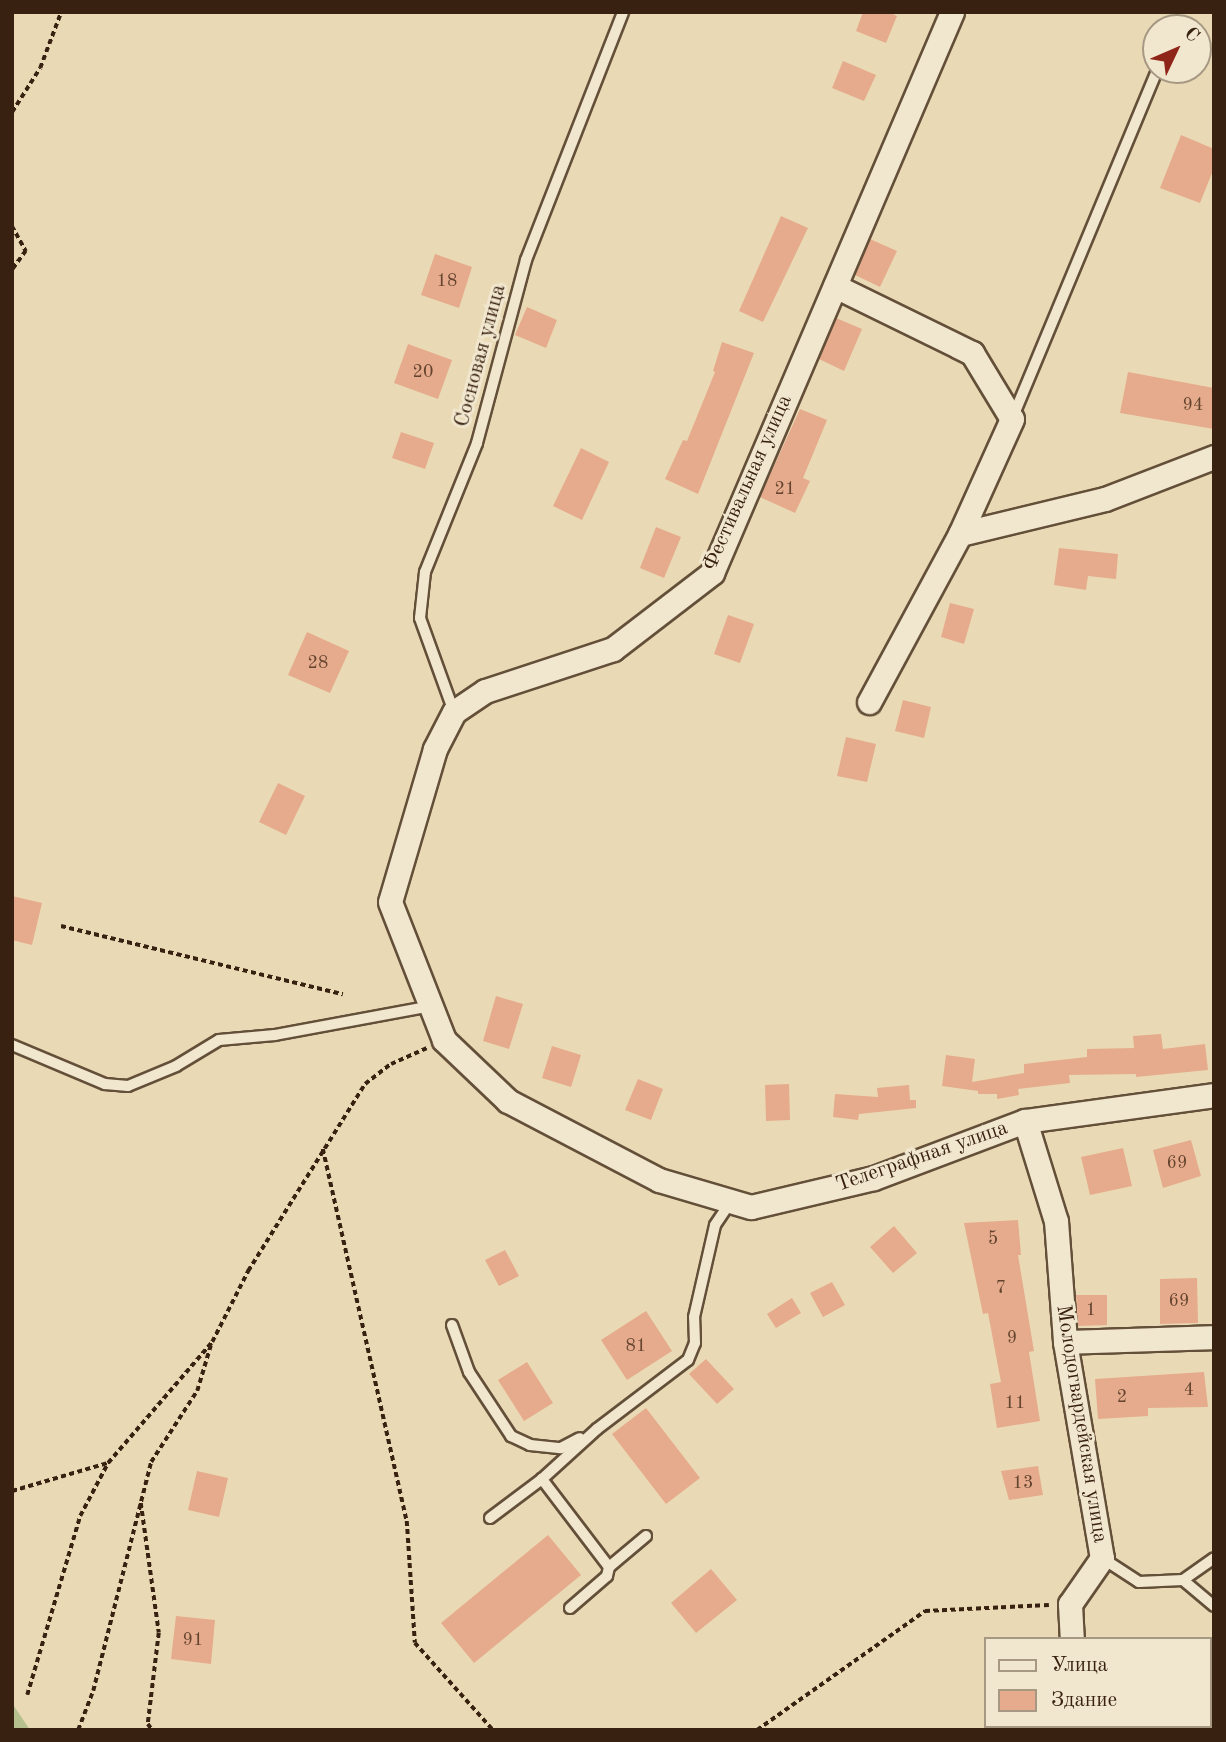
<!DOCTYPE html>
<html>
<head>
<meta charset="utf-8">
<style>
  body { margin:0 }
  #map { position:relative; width:1226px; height:1742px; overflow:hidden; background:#e9dab5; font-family:"Old Standard TT",serif }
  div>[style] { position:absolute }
  .green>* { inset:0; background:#b5c08e }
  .building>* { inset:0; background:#e6ab8c }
  .path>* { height:3.5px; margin-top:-1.75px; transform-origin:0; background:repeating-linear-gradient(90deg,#382110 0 5px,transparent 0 8.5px) }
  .roads { filter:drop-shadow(2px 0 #644f39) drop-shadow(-2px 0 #644f39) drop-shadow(0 2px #644f39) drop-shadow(0 -2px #644f39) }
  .service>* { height:10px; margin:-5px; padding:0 5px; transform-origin:5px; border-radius:5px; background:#f1e7cf }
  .minor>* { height:23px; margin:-11.5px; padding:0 11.5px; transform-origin:11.5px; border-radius:11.5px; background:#f1e7cf }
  span { translate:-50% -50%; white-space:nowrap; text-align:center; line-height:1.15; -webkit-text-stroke:6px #f1e7cf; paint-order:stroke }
  .number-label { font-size:18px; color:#64442f }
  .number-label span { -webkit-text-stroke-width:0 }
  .street-label { font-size:21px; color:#382110 }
  .frame { position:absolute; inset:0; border:14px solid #382110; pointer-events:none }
  .legend { position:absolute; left:984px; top:1637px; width:228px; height:91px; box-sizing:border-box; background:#f1e7cf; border:2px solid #a79883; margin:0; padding:9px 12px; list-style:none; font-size:21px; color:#382110 }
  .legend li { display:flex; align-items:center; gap:14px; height:35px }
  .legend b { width:35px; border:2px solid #a79883 }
  .north { position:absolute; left:1142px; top:14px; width:70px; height:70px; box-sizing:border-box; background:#f1e7cf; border:2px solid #a79883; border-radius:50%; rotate:46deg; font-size:19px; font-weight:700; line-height:28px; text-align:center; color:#382110 }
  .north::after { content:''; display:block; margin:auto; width:24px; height:32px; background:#8f2418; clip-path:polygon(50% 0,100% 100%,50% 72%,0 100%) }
</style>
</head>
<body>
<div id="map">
  <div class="green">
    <div style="clip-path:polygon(12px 1703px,30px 1730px,12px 1730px)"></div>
  </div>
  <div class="building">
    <div style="clip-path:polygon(863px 12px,888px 12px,897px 16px,886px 43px,856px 31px)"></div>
    <div style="clip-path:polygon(843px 61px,876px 75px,864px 101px,832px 88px)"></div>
    <div style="clip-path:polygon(1181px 135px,1214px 149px,1214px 168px,1200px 203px,1160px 188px)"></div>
    <div style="clip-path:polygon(781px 216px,808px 228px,763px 322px,739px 311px)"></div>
    <div style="clip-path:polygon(870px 239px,897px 251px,880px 287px,855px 275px)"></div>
    <div style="clip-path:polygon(435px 254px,472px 267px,459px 308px,421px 295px)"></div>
    <div style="clip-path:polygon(527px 307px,557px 320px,546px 348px,515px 335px)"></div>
    <div style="clip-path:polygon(836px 318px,862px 329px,844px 371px,819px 359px)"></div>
    <div style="clip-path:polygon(722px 342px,754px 353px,698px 494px,665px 479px,683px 440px,687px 441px,715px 372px,713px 371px)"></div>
    <div style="clip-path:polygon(408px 344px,452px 360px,438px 399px,394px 383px)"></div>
    <div style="clip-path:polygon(1128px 372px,1214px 388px,1214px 429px,1120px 413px)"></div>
    <div style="clip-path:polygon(800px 409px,827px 420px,803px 478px,810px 481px,795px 513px,760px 497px)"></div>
    <div style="clip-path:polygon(401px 432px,434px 443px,425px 469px,392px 458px)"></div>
    <div style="clip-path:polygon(581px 448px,609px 462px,582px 520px,553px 506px)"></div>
    <div style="clip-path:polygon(656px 527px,681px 537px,664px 578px,640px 568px)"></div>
    <div style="clip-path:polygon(1059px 548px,1118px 554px,1116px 579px,1088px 576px,1086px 590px,1054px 585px)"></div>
    <div style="clip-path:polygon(950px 603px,974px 609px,964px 644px,941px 637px)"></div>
    <div style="clip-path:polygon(728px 615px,754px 624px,740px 663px,714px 654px)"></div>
    <div style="clip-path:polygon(307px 632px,349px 651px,330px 693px,288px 675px)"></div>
    <div style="clip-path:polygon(903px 700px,931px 707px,924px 738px,895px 731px)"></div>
    <div style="clip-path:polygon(846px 737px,876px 744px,867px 782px,837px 776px)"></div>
    <div style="clip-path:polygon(278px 783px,305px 796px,286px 835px,259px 822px)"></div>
    <div style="clip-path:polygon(12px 896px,42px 903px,32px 945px,12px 940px)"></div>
    <div style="clip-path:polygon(496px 996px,523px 1004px,509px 1049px,483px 1041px)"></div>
    <div style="clip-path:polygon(1161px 1034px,1163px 1049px,1205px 1044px,1208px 1070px,1136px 1077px,1136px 1074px,1069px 1075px,1070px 1083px,1018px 1089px,1019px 1095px,997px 1099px,997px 1094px,978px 1094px,978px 1091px,942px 1086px,946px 1055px,975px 1059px,972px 1082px,1024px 1073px,1024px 1064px,1087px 1057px,1087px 1049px,1134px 1048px,1133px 1036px)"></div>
    <div style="clip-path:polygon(552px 1046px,581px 1055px,571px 1087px,542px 1078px)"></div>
    <div style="clip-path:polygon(638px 1079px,663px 1089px,651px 1120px,625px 1110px)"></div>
    <div style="clip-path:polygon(789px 1084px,790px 1120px,766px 1121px,765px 1085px)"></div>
    <div style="clip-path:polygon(909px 1085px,910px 1100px,916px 1100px,916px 1108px,859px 1114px,858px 1120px,833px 1117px,835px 1094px,878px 1097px,877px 1088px)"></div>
    <div style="clip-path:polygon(1191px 1140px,1201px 1176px,1163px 1188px,1153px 1150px)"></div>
    <div style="clip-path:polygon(1123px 1148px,1132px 1186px,1090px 1195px,1081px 1157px)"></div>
    <div style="clip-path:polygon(1018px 1220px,1021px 1255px,1018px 1255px,1034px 1351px,1029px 1352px,1040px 1421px,997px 1428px,990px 1384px,1001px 1382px,988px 1313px,983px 1314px,964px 1223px)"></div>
    <div style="clip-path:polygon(894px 1226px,917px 1253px,893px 1273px,870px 1247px)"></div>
    <div style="clip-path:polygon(505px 1250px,519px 1276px,499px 1286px,485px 1260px)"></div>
    <div style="clip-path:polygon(1197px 1278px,1198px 1323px,1160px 1324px,1160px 1279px)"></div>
    <div style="clip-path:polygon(832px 1282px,845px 1305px,823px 1317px,810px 1293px)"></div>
    <div style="clip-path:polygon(1076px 1295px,1107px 1295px,1107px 1325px,1078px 1326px)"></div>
    <div style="clip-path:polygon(792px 1298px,801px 1313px,776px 1328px,767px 1314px)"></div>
    <div style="clip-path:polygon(646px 1311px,672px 1351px,627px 1380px,601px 1340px)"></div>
    <div style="clip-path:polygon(706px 1359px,734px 1389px,717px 1404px,689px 1374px)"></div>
    <div style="clip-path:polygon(527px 1362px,553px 1403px,524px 1421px,498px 1380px)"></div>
    <div style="clip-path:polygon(1204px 1372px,1208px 1407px,1148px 1408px,1148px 1416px,1098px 1419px,1095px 1379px)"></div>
    <div style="clip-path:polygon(646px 1408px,700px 1478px,666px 1504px,612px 1434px)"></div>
    <div style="clip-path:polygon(1038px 1466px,1043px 1495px,1009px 1500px,1001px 1471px)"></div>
    <div style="clip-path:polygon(197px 1471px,228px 1478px,219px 1517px,188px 1510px)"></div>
    <div style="clip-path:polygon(548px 1535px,581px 1575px,474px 1663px,441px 1623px)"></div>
    <div style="clip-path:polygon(711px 1569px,737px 1600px,696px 1633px,671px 1603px)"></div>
    <div style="clip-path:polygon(176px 1616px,215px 1620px,211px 1664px,171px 1659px)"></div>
  </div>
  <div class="path">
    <div style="left:12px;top:112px;width:52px;rotate:-57.5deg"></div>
    <div style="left:40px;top:68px;width:60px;rotate:-69.4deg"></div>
    <div style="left:12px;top:226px;width:29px;rotate:61deg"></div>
    <div style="left:26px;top:251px;width:24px;rotate:126deg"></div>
    <div style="left:61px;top:926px;width:290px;rotate:13.6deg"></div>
    <div style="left:323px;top:1149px;width:381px;rotate:77.3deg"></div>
    <div style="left:407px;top:1521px;width:122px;rotate:86.2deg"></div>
    <div style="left:415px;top:1643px;width:117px;rotate:48.1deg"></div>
    <div style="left:12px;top:1491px;width:100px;rotate:-16.3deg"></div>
    <div style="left:108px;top:1463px;width:160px;rotate:-49.3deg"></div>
    <div style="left:212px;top:1342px;width:80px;rotate:-63.1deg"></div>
    <div style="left:248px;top:1271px;width:221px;rotate:-58deg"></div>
    <div style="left:365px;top:1084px;width:33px;rotate:-38deg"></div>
    <div style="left:391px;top:1064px;width:39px;rotate:-24deg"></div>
    <div style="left:141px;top:1503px;width:131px;rotate:82.1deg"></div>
    <div style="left:159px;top:1633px;width:92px;rotate:96.9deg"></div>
    <div style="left:148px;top:1724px;width:7px;rotate:56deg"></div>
    <div style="left:27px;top:1695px;width:187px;rotate:-73.5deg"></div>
    <div style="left:80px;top:1516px;width:60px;rotate:-62.2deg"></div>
    <div style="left:78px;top:1730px;width:42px;rotate:-69deg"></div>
    <div style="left:93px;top:1691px;width:236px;rotate:-75.8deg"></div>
    <div style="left:151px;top:1462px;width:85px;rotate:-57.1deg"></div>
    <div style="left:197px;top:1391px;width:49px;rotate:-73.4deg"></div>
    <div style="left:757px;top:1730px;width:206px;rotate:-35.3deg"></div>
    <div style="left:925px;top:1611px;width:124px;rotate:-2.8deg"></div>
  </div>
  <div class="roads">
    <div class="service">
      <div style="left:1012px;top:419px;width:378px;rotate:-67.4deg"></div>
      <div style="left:454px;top:712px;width:100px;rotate:-109.9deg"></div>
      <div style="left:420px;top:618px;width:46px;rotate:-83.8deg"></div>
      <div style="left:425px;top:572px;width:139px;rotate:-68deg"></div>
      <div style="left:477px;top:443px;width:189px;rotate:-75deg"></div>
      <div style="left:526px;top:260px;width:266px;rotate:-68.6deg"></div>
      <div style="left:12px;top:1045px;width:101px;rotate:22.8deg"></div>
      <div style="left:105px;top:1084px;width:23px;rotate:5deg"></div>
      <div style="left:128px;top:1086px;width:52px;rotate:-22.6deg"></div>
      <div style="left:176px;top:1066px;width:50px;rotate:-31.2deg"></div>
      <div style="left:219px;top:1040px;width:56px;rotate:-5.1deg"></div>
      <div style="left:275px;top:1035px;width:159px;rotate:-10.5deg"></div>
      <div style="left:452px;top:1325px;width:50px;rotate:70.1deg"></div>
      <div style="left:469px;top:1372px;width:77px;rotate:56.7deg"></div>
      <div style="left:511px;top:1436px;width:21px;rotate:25deg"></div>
      <div style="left:530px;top:1445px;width:31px;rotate:6deg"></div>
      <div style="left:561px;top:1448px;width:21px;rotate:-28deg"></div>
      <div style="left:490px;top:1518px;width:65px;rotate:-36.9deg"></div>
      <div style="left:646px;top:1536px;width:48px;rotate:140deg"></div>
      <div style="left:609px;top:1567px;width:111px;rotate:-127.3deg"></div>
      <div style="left:542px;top:1479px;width:74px;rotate:-42.3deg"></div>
      <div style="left:597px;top:1429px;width:114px;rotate:-37.2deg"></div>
      <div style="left:688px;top:1360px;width:18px;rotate:-68deg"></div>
      <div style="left:695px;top:1343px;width:26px;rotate:-92deg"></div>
      <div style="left:694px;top:1317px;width:94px;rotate:-77.1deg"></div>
      <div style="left:715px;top:1225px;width:29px;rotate:-56deg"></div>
      <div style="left:1102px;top:1558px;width:44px;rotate:33deg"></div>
      <div style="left:1139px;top:1582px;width:44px;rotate:-2.6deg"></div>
      <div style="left:1183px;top:1580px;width:40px;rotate:40deg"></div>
      <div style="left:1183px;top:1580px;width:38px;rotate:-35deg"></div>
      <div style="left:570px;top:1608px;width:49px;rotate:-40.9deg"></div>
      <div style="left:607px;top:1576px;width:9px;rotate:-77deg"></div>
    </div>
    <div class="minor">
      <div style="left:952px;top:12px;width:610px;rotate:113.16deg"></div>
      <div style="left:712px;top:573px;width:125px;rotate:142.5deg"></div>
      <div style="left:613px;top:649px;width:135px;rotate:161.8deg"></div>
      <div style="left:485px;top:691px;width:37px;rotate:146deg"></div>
      <div style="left:454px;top:712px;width:42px;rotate:117.2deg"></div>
      <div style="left:435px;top:749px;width:159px;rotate:106.4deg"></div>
      <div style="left:390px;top:902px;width:148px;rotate:68.6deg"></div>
      <div style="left:444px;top:1040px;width:88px;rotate:43.6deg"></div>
      <div style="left:508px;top:1101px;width:170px;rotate:27.6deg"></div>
      <div style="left:659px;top:1180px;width:96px;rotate:16.4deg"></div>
      <div style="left:751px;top:1207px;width:126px;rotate:-13.3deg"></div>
      <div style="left:874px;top:1178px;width:161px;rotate:-20.7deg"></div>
      <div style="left:1025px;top:1121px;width:191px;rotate:-7.8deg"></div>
      <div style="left:835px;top:286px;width:153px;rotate:26.1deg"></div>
      <div style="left:972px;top:353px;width:77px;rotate:58.8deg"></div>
      <div style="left:1012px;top:419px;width:126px;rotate:114.3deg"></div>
      <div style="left:960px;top:534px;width:191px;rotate:118.4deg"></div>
      <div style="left:960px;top:534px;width:149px;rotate:-13.6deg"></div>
      <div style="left:1105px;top:499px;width:117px;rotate:-21.1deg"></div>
      <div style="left:1025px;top:1121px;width:105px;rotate:72.8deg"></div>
      <div style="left:1056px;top:1221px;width:121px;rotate:85.7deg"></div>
      <div style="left:1065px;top:1342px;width:219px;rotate:80.3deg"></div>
      <div style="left:1102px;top:1558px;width:56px;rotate:124.8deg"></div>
      <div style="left:1070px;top:1604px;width:35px;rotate:87deg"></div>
      <div style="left:1065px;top:1342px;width:149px;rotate:-1.9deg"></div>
      <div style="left:1076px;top:1726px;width:4px;rotate:90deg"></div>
    </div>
  </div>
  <div class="number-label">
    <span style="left:447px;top:281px">18</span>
    <span style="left:423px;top:372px">20</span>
    <span style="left:1193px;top:405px">94</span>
    <span style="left:785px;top:489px">21</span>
    <span style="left:318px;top:663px">28</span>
    <span style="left:1177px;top:1163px">69</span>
    <span style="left:993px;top:1239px">5</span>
    <span style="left:1001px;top:1288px">7</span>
    <span style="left:1179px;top:1301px">69</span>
    <span style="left:1091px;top:1310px">1</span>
    <span style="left:1012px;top:1338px">9</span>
    <span style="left:636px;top:1346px">81</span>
    <span style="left:1189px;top:1390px">4</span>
    <span style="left:1122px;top:1397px">2</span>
    <span style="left:1015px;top:1403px">11</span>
    <span style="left:1023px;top:1483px">13</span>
    <span style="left:193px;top:1640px">91</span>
  </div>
  <div class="street-label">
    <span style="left:481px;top:356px;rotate:-75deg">Сосновая улица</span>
    <span style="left:748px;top:483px;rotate:-66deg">Фестивальная улица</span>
    <span style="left:922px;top:1157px;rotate:-19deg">Телеграфная улица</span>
    <span style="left:1081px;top:1424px;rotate:81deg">Молодогвардейская улица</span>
  </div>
  <div class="frame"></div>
  <ul class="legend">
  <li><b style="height:9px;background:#f1e7cf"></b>Улица</li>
  <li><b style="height:19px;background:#e6ab8c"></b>Здание</li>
  </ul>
  <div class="north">С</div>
</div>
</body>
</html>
